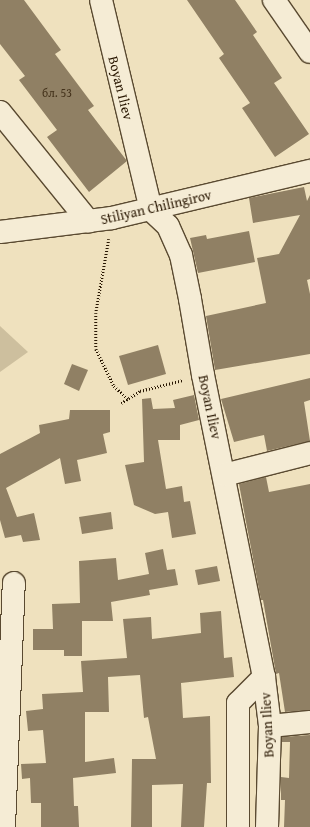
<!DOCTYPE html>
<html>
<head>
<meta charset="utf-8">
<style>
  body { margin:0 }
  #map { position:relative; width:310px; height:827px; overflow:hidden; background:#efe1be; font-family:"Gentium Book Plus",serif }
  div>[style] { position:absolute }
  .green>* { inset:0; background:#cdbf9e }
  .building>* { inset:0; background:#908064 }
  .path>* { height:2.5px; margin-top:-1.25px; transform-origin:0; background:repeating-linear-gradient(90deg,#291702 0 1px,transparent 0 3px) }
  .roads { filter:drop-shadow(1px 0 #5a4a31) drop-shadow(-1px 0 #5a4a31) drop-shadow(0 1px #5a4a31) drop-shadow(0 -1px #5a4a31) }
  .minor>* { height:22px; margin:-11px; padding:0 11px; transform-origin:11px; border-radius:11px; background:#f5ecd5 }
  span { translate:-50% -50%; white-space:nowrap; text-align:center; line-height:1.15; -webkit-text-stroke:3px #f5ecd5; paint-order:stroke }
  .number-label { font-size:12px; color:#43311a }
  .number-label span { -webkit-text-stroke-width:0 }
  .street-label { font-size:14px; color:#291702 }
</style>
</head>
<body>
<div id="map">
  <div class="green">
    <div style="clip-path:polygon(0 326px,28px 352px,0 372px)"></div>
  </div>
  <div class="building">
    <div style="clip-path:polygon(0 0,24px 0,61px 50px,55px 54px,94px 106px,88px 110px,127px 161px,89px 192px,47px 137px,57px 130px,19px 80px,25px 76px,0 44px)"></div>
    <div style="clip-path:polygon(187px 0,235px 0,257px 32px,253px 35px,282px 78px,274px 83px,309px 134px,275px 157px,242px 108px,250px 103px,219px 58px,224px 54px)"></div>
    <div style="clip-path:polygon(304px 187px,307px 201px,310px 195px,310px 279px,307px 280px,310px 294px,310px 354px,215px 370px,206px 316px,266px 303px,257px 258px,279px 254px,300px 215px,253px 223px,249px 198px)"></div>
    <div style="clip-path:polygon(249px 231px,255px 262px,198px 273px,190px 238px,206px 235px,207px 239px)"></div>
    <div style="clip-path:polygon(158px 345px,166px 374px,128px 385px,119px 356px)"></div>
    <div style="clip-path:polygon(72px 364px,88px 370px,79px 391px,64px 384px)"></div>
    <div style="clip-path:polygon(310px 378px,310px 400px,304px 402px,310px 441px,267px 451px,264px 435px,234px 442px,221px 399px)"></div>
    <div style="clip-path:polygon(194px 395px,199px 420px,180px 425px,180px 440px,158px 440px,166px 489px,182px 486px,184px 502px,190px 501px,196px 534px,172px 538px,168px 512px,155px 514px,134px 505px,125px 465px,144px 462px,142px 399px,151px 398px,153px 409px,175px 408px,173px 400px)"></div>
    <div style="clip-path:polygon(70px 410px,110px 410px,110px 432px,103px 434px,107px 453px,77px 460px,81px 481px,65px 484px,60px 458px,6px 488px,17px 517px,34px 513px,40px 540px,23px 542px,21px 535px,5px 538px,0 520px,0 454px,40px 433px,39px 425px,69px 419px)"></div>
    <div style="clip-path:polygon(266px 477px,269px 492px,310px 484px,310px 710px,285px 712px,279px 673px,276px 674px,263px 600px,261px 600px,246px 522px,239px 484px)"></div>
    <div style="clip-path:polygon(111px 512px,113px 529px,82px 534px,79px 517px)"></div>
    <div style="clip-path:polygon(163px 549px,167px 570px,175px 569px,178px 585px,149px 590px,150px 595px,111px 602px,113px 621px,82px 621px,82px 656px,64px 656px,64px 650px,33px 650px,33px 629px,53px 629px,52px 604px,80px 603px,79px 561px,116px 558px,118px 580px,149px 574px,145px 553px)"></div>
    <div style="clip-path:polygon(217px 566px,220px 581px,198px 585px,195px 570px)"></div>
    <div style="clip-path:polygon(221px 611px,224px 658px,232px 657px,234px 677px,181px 683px,183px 718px,210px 716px,211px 783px,207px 783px,204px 827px,181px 827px,183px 784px,152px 785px,152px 827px,131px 827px,132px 759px,156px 759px,148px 717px,144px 718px,140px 675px,108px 677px,109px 712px,85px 712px,85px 762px,114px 758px,116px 773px,73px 778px,74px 806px,78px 806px,79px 827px,41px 827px,41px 803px,31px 803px,30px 778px,22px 779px,21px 764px,46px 763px,43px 730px,28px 731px,26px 711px,43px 709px,42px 694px,83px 692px,81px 661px,127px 658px,123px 619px,151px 617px,152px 639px,201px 633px,200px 613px)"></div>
    <div style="clip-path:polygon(310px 735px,310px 827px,284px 827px,285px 800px,281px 800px,281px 777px,289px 778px,290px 742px,282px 742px,282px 737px)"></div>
  </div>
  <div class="path">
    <div style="left:109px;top:239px;width:75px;rotate:100deg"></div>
    <div style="left:96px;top:313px;width:36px;rotate:90deg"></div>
    <div style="left:96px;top:349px;width:41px;rotate:64.1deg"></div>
    <div style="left:114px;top:386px;width:19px;rotate:43deg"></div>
    <div style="left:121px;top:403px;width:22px;rotate:-32deg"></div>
    <div style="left:140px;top:391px;width:44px;rotate:-14.3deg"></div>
  </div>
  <div class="roads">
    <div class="minor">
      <div style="left:101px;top:0;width:216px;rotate:76.6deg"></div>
      <div style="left:151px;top:210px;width:23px;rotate:43deg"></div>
      <div style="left:168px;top:226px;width:32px;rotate:66deg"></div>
      <div style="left:181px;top:255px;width:45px;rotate:78.4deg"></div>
      <div style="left:190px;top:299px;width:77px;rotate:80.3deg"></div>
      <div style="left:203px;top:375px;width:308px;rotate:78.6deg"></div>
      <div style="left:264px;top:677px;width:49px;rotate:83deg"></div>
      <div style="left:270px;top:726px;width:101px;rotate:91.7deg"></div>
      <div style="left:274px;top:0;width:63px;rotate:55.3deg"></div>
      <div style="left:0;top:112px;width:141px;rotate:51deg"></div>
      <div style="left:0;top:232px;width:113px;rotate:-7.1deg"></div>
      <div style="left:112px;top:218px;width:204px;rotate:-13.4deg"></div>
      <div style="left:224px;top:475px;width:89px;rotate:-14.3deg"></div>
      <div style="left:270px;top:726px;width:40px;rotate:-5.7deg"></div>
      <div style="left:4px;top:827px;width:244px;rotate:-87.7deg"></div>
      <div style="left:238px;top:827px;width:124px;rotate:-90deg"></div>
      <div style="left:238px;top:703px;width:37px;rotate:-45deg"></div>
    </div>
  </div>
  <div class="number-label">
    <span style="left:57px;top:93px">бл. 53</span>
  </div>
  <div class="street-label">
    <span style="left:121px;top:88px;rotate:76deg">Boyan Iliev</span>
    <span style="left:156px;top:207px;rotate:-13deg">Stiliyan Chilingirov</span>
    <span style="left:210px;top:407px;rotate:78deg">Boyan Iliev</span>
    <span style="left:267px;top:725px;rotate:-93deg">Boyan Iliev</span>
  </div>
</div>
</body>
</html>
